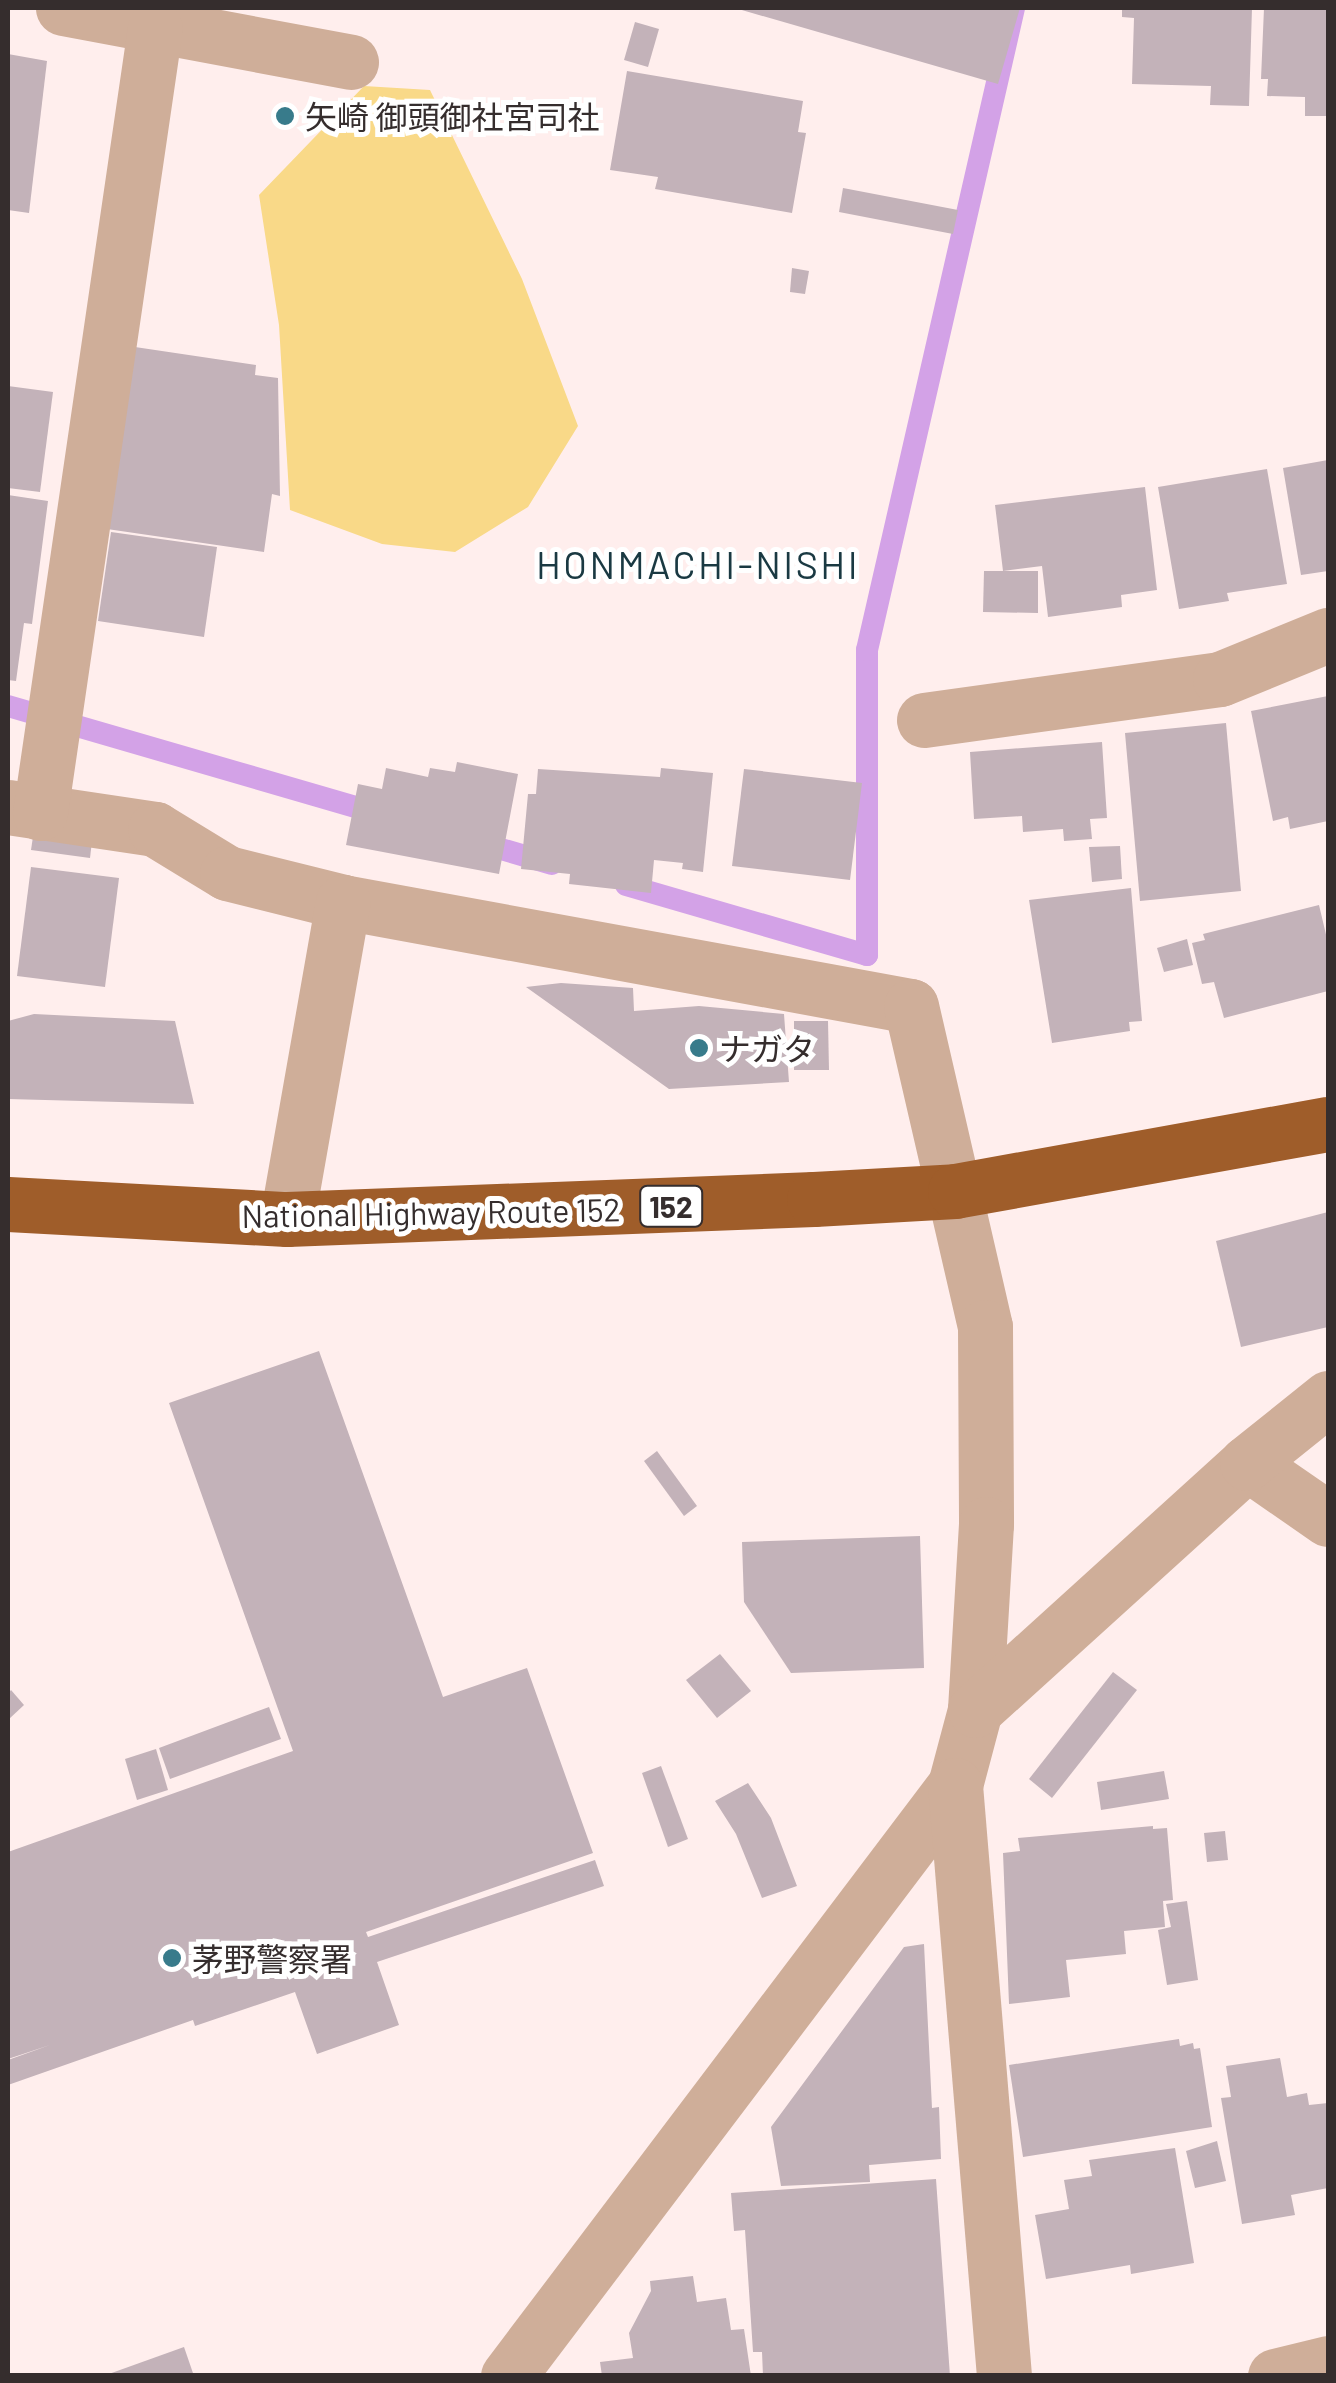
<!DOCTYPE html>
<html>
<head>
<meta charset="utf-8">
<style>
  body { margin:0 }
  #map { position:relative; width:1336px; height:2383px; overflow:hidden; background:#ffeeed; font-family:Barlow,"Noto Sans JP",sans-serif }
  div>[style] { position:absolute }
  .green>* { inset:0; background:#f9d988 }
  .stream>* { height:22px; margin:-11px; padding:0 11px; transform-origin:11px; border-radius:11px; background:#d3a2e7 }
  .building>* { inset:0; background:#c3b2b9 }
  .minor>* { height:55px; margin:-27.5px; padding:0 27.5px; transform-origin:27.5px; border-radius:27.5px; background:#cfae99 }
  .highway>* { height:55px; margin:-27.5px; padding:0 27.5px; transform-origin:27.5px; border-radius:27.5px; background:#9f5d2a }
  .dots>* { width:28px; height:28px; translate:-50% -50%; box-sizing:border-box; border:5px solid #fff; border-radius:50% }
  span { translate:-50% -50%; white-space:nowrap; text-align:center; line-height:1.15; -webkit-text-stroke:10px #fff; paint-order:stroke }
  .shield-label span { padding:2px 8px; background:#fff; border:2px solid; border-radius:8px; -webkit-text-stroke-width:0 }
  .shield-label { font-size:30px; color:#352d2d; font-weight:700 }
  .poi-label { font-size:32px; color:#352d2d }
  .left { translate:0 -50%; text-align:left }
  .street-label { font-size:32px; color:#352d2d }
  .quarter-label { font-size:38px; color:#1a3942; letter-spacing:2.5px }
  .frame { position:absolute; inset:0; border:10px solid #352d2d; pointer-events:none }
</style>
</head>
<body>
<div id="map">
  <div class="green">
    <div style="clip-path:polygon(364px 86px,430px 90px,522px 279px,578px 426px,528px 507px,455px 552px,382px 544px,290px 510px,279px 325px,259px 195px)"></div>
  </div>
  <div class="stream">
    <div style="left:8px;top:706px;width:391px;rotate:16.2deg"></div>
    <div style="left:477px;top:842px;width:78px;rotate:16.3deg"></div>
    <div style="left:626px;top:885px;width:251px;rotate:16.2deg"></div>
    <div style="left:867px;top:955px;width:305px;rotate:-90deg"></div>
    <div style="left:867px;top:650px;width:659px;rotate:-77.1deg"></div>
  </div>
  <div class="building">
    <div style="clip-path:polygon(735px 8px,1020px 8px,998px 84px)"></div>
    <div style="clip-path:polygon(1122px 8px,1252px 8px,1249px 106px,1210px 105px,1211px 86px,1132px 84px,1134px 18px,1122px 17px)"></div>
    <div style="clip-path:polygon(1264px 8px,1328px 8px,1328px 116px,1305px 116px,1305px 97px,1267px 96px,1268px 79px,1261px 79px)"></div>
    <div style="clip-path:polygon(635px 22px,659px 29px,648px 67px,624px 60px)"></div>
    <div style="clip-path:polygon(8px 54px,47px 61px,29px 213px,8px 210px)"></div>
    <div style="clip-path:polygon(627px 71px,803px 101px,798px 132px,806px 133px,792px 213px,655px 189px,658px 177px,610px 170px)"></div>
    <div style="clip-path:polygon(843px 188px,958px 210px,953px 234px,839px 212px)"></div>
    <div style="clip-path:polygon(792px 268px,809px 271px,805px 294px,790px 292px)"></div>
    <div style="clip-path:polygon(135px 347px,256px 365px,255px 375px,278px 378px,280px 496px,272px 494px,264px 552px,107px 529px)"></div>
    <div style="clip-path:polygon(8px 386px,53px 392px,40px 492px,8px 488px)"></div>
    <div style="clip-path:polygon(1328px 460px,1328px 571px,1301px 575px,1283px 468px)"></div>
    <div style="clip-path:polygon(1267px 469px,1287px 584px,1227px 593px,1229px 601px,1179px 609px,1158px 487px)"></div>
    <div style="clip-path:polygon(1145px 487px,1157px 590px,1121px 595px,1122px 607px,1048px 617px,1042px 566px,1003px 571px,995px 505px)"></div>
    <div style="clip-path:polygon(8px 495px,48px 501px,32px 624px,24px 623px,16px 681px,8px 680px)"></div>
    <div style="clip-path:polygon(111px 532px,217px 547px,204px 637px,98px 621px)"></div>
    <div style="clip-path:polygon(984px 571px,1038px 571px,1038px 613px,983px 612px)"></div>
    <div style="clip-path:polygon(1328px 696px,1328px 821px,1290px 829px,1288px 817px,1273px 821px,1251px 711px)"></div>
    <div style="clip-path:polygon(1226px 723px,1241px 891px,1140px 901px,1125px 733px)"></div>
    <div style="clip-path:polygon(1102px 742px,1107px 818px,1090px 819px,1092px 839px,1064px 841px,1063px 829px,1023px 832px,1022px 816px,974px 819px,970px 752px)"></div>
    <div style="clip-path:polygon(457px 762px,518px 774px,499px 874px,346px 845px,358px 784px,382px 789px,386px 768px,428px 777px,430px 768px,455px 772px)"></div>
    <div style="clip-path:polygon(661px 768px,713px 773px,703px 872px,682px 869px,683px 863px,654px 860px,651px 893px,569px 884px,570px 874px,521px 869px,528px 794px,536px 794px,538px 769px,660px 777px)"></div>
    <div style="clip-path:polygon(744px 769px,862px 783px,850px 880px,732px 866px)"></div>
    <div style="clip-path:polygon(34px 830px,92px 841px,90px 858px,31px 850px)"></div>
    <div style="clip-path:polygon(1120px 846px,1122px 879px,1092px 882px,1089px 847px)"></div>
    <div style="clip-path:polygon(31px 867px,119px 878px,105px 987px,17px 976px)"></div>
    <div style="clip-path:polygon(1131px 888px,1142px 1021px,1129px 1022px,1130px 1031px,1052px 1043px,1029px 900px)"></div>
    <div style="clip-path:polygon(1319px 905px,1328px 943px,1328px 991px,1224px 1018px,1214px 982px,1202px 984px,1192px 943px,1205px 940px,1203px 934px)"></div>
    <div style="clip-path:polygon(1187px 939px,1193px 965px,1164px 972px,1157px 948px)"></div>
    <div style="clip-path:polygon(561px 983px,633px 988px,634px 1011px,699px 1006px,784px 1014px,789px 1082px,669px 1089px,526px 987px)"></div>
    <div style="clip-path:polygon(34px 1014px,175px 1021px,194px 1104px,8px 1099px,8px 1021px)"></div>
    <div style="clip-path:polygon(794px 1021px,828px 1021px,829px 1070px,794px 1070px)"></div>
    <div style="clip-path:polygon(1328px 1212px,1328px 1327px,1241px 1347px,1216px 1241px)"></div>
    <div style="clip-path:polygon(319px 1351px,443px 1697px,527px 1668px,593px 1853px,366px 1932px,368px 1937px,595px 1860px,604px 1886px,377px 1962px,399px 2025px,317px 2054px,295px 1992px,195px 2026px,193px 2020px,8px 2085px,8px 2060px,50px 2045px,8px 2059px,8px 1852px,293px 1751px,169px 1403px)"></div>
    <div style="clip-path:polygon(657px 1451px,697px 1506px,684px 1516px,644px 1461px)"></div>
    <div style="clip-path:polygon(920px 1536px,924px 1668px,791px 1673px,744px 1602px,742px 1542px)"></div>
    <div style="clip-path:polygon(720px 1654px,751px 1691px,717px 1718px,686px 1680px)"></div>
    <div style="clip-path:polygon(1113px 1672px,1137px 1690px,1052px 1798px,1029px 1779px)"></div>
    <div style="clip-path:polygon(11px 1690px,24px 1705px,8px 1720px,8px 1694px)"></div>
    <div style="clip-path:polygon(269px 1707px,281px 1739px,170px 1779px,159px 1748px)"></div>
    <div style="clip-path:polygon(156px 1749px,168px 1790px,137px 1800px,125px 1759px)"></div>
    <div style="clip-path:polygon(661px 1766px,688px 1839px,668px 1847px,642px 1773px)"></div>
    <div style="clip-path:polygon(1164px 1771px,1169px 1799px,1101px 1810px,1097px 1782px)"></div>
    <div style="clip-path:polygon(748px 1783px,771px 1818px,797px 1886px,762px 1898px,736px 1834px,715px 1801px)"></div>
    <div style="clip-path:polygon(1153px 1826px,1153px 1829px,1167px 1828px,1173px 1900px,1163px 1901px,1165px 1927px,1124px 1931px,1126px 1954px,1066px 1960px,1070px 1997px,1009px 2004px,1003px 1853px,1020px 1851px,1018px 1838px)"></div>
    <div style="clip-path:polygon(1225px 1831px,1228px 1860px,1207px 1862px,1204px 1833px)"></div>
    <div style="clip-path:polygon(1187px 1901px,1198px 1980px,1167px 1985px,1158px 1930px,1171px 1927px,1166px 1904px)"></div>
    <div style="clip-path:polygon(924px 1944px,932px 2108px,939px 2107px,941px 2159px,869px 2165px,870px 2182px,781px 2186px,771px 2127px,904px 1947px)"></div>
    <div style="clip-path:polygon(1179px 2039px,1180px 2046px,1193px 2043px,1194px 2049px,1200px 2048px,1212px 2127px,1023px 2157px,1009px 2065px)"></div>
    <div style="clip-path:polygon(1280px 2058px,1287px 2097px,1307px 2093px,1309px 2105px,1328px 2103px,1328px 2188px,1291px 2195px,1295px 2215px,1242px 2224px,1221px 2098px,1231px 2097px,1226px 2066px)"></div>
    <div style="clip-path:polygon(1217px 2141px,1226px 2181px,1195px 2188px,1186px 2151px)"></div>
    <div style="clip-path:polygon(1175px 2148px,1194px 2263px,1131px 2274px,1130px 2265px,1046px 2279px,1035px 2215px,1069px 2209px,1064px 2180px,1092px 2176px,1089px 2160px)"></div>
    <div style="clip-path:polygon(936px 2179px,950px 2376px,763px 2376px,762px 2352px,753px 2352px,745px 2230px,734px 2231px,731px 2193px)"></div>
    <div style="clip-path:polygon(693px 2276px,697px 2302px,726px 2298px,731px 2330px,744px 2329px,751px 2376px,602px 2376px,600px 2362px,633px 2358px,629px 2333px,651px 2291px,650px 2281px)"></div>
    <div style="clip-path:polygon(184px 2347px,194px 2376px,106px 2376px,106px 2375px)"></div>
  </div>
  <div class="minor">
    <div style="left:63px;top:8px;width:293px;rotate:10.6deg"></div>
    <div style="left:924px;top:720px;width:299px;rotate:-7.9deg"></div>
    <div style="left:1220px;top:679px;width:117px;rotate:-22.2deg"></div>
    <div style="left:8px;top:807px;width:149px;rotate:8.5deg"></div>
    <div style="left:155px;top:829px;width:84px;rotate:31.4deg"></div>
    <div style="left:227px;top:873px;width:120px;rotate:14deg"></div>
    <div style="left:343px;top:902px;width:577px;rotate:10.38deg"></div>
    <div style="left:911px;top:1006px;width:329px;rotate:77deg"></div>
    <div style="left:985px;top:1327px;width:197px;rotate:89.7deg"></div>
    <div style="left:986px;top:1524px;width:186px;rotate:93.4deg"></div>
    <div style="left:975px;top:1710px;width:78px;rotate:104.9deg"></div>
    <div style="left:955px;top:1785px;width:741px;rotate:127.1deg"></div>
    <div style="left:40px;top:813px;width:793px;rotate:-81.67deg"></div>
    <div style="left:287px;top:1219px;width:322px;rotate:-80deg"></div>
    <div style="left:1247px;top:1463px;width:98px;rotate:34.7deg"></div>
    <div style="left:975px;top:1710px;width:367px;rotate:-42.2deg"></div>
    <div style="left:1247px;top:1463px;width:104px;rotate:-38.7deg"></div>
    <div style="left:955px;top:1785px;width:593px;rotate:85.26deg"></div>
    <div style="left:1275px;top:2376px;width:55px;rotate:-13.8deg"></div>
  </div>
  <div class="highway">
    <div style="left:8px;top:1204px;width:279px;rotate:3.1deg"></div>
    <div style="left:287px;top:1219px;width:527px;rotate:-2.17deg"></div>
    <div style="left:814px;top:1199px;width:141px;rotate:-3.2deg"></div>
    <div style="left:955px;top:1191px;width:379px;rotate:-10.2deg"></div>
  </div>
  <div class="dots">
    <div style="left:285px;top:116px;background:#387b8b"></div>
    <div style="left:699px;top:1048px;background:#387b8b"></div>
    <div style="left:172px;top:1958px;background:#387b8b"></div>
  </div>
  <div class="shield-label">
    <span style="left:671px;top:1206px">152</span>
  </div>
  <div class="poi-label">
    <span class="left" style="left:305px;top:116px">矢崎 御頭御社宮司社</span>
    <span class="left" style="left:719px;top:1048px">ナガタ</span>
    <span class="left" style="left:192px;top:1958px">茅野警察署</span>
  </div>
  <div class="street-label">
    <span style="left:431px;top:1212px;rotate:-1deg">National Highway Route 152</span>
  </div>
  <div class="quarter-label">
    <span style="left:698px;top:565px">HONMACHI-NISHI</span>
  </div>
  <div class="frame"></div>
</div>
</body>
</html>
